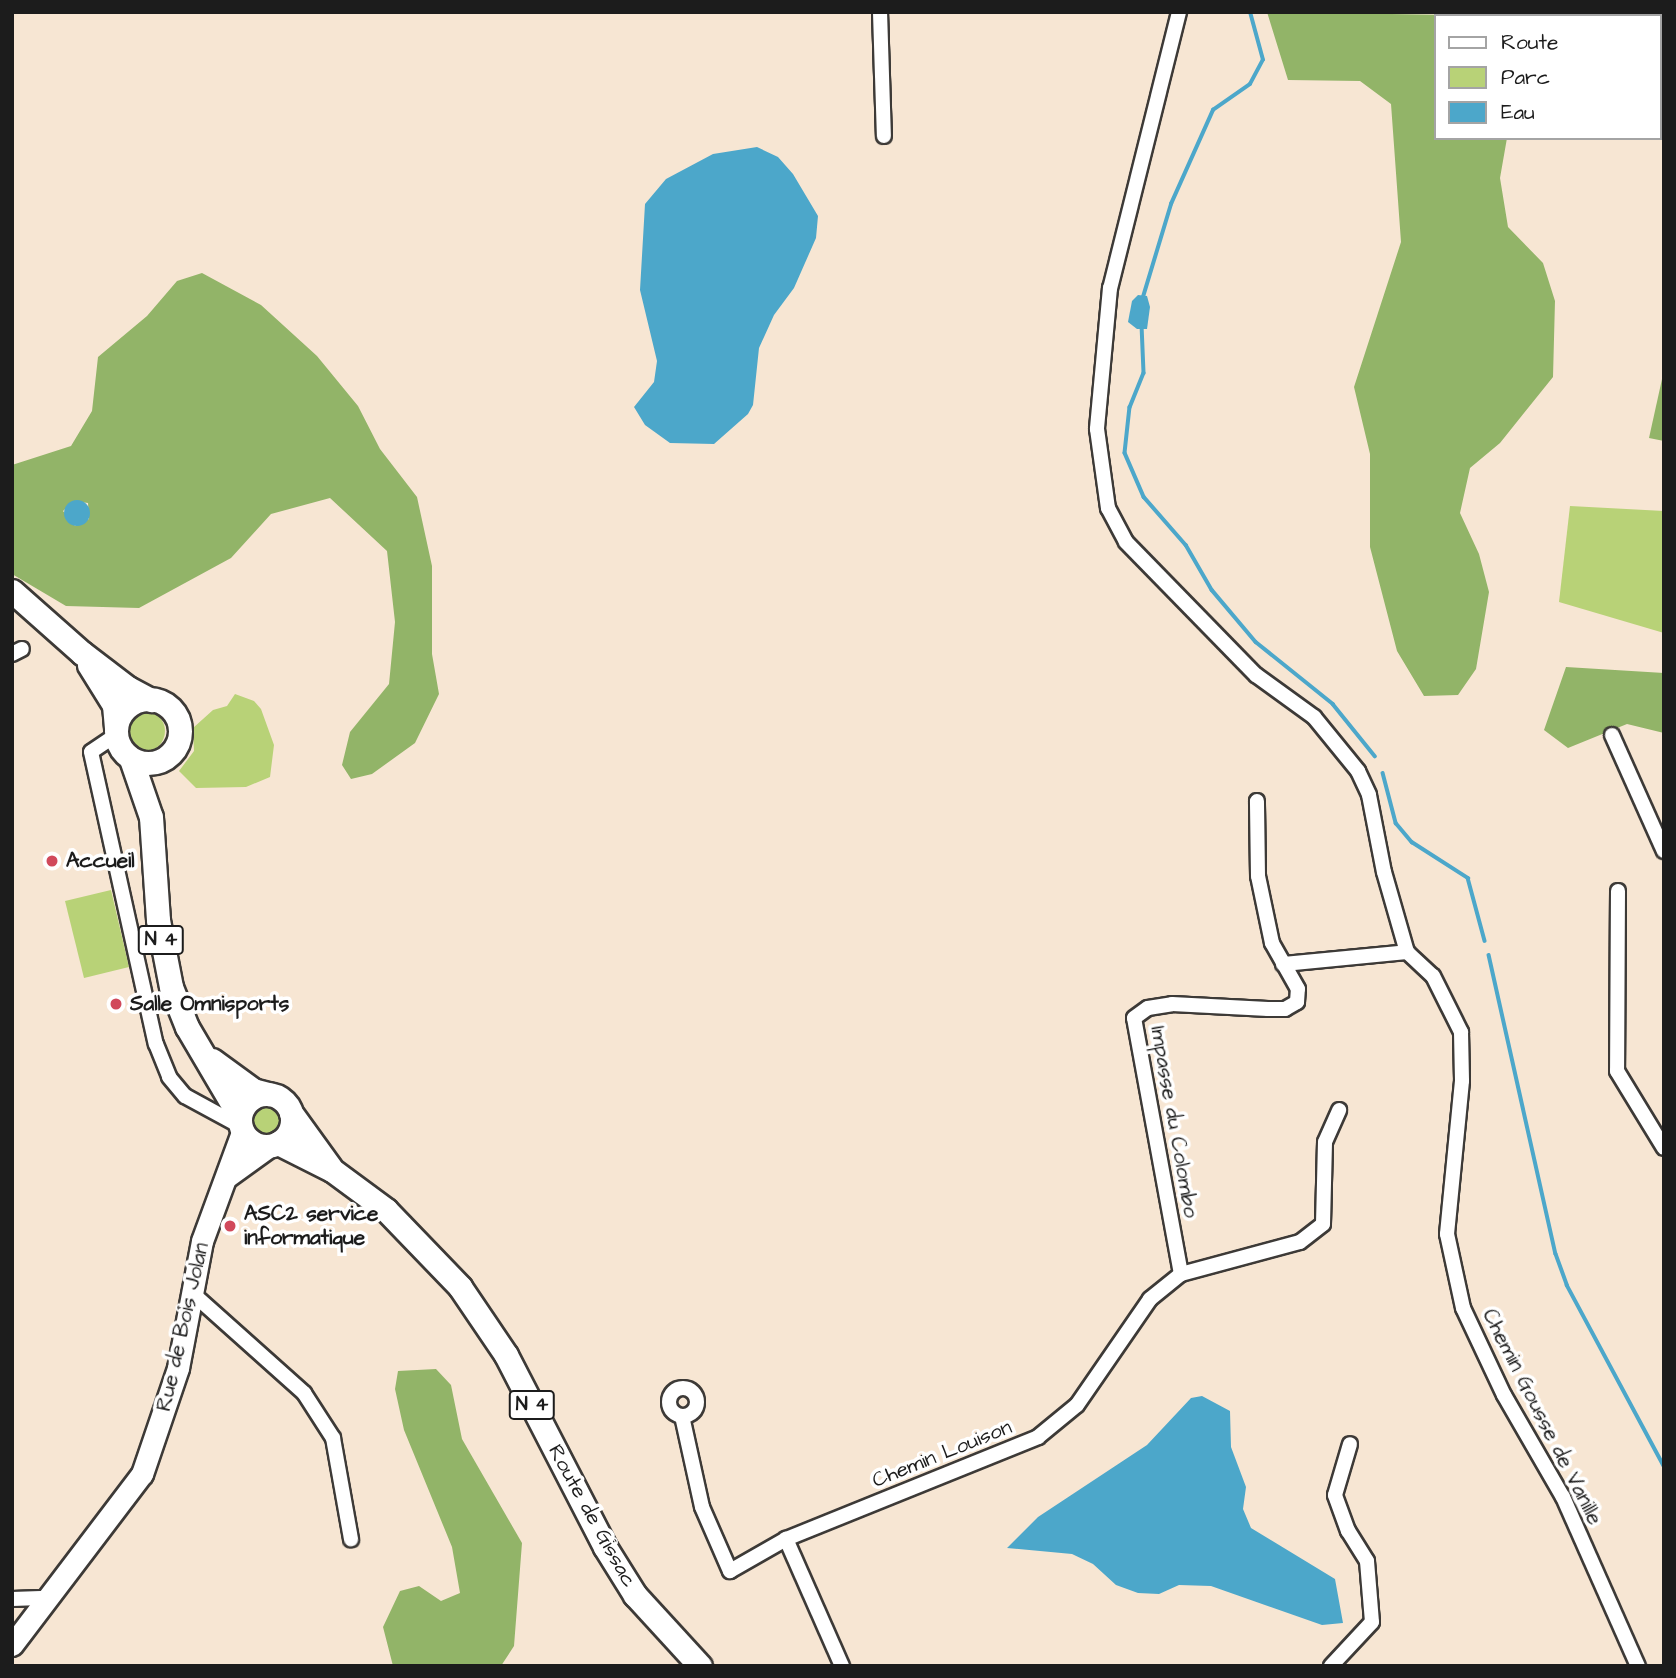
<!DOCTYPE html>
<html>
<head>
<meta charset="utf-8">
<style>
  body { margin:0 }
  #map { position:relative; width:1676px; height:1678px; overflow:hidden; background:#f7e6d3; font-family:"Architects Daughter",sans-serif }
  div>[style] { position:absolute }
  .green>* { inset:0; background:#b8d277 }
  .round { border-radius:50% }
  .forest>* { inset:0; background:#92b468 }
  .water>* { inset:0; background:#4ca7ca }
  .stream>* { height:3.5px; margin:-1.75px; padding:0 1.75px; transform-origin:1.75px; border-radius:1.75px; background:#4ca7ca }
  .roads { filter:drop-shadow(2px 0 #3d3a37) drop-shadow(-2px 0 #3d3a37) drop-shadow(0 2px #3d3a37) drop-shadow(0 -2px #3d3a37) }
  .street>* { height:14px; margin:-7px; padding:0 7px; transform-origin:7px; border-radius:7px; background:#fff }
  .street>.ring { margin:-7px; padding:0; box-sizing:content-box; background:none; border:14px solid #fff; border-radius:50% }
  .secondary>* { height:21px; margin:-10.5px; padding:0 10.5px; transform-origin:10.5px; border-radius:10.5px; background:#fff }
  .primary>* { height:23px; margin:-11.5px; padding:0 11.5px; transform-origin:11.5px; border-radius:11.5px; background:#fff }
  .primary>.ring { margin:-11.5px; padding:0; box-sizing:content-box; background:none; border:23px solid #fff; border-radius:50% }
  .dots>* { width:19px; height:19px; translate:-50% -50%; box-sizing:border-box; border:4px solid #fff; border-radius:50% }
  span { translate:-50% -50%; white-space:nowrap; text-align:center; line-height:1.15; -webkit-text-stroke:7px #fff; paint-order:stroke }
  .shield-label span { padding:2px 5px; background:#fff; border:2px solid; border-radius:5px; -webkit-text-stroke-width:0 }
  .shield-label { font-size:19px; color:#1c1c1c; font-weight:700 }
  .poi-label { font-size:21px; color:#1c1c1c; font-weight:700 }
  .left { translate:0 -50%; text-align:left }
  .street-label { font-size:21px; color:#1c1c1c }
  .frame { position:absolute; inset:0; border:14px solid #1c1c1c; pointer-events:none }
  .legend { position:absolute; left:1434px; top:14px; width:228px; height:126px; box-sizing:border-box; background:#fff; border:2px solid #a4a4a4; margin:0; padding:9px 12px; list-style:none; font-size:21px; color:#1c1c1c }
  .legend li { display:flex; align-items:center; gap:14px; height:35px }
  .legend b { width:35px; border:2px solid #a4a4a4 }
</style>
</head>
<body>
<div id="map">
  <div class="green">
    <div style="clip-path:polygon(1570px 506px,1664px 511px,1664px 633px,1559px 602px)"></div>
    <div style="clip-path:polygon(235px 694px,254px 701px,261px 709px,274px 745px,270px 777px,246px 787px,196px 788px,179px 771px,194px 751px,193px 728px,213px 710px,227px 706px)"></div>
    <div class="round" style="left:123px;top:710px;width:42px;height:42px"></div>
    <div style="clip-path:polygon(111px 890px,129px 967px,84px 978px,65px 901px)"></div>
    <div class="round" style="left:244px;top:1099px;width:42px;height:42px"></div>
  </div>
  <div class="forest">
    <div style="clip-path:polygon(1267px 12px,1513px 16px,1436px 16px,1436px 138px,1507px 138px,1500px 178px,1508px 227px,1543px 263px,1555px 301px,1553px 377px,1500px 443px,1470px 468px,1460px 513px,1479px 554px,1489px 592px,1476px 669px,1458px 695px,1424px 696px,1397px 651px,1370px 547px,1370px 454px,1354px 387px,1401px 242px,1391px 104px,1360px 81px,1288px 80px)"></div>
    <div style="clip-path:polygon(evenodd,202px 273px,261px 305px,317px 356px,358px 406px,380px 449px,417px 497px,432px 566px,432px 654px,439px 694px,415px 743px,372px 774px,351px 779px,342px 765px,350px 732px,389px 684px,395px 622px,387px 551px,330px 498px,271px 514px,231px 558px,139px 608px,66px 606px,12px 574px,12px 465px,71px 446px,92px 411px,98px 357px,147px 316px,177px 281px,202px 273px,73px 501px,88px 503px,89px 519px,75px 526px,63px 511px,73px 501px)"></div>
    <div style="clip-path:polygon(1664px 370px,1664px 441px,1649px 438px)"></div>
    <div style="clip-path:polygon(1566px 667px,1664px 673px,1664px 733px,1627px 724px,1568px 748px,1544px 730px)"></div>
    <div style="clip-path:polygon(436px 1369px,451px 1385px,462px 1439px,522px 1543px,514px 1646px,501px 1666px,393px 1666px,383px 1627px,400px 1591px,419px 1586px,441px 1601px,460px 1593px,452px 1547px,404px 1430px,395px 1389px,398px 1371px)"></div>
  </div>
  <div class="water">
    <div style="clip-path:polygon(757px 147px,778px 157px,793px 174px,818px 216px,816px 238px,794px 288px,774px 315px,759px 348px,753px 405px,748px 414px,714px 444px,670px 443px,645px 425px,634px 407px,654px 382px,657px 361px,640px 290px,645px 204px,666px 179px,713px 154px)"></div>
    <div style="clip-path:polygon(1138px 295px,1147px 296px,1150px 307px,1147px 329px,1137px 329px,1128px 322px,1132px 301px)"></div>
    <div class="round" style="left:64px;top:500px;width:26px;height:26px"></div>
    <div style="clip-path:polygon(1202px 1396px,1230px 1411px,1231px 1447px,1246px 1487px,1243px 1509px,1251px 1528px,1335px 1579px,1343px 1623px,1322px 1625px,1211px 1586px,1179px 1585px,1159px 1594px,1138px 1593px,1116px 1585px,1093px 1564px,1072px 1554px,1007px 1548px,1038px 1517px,1147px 1445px,1191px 1398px)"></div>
  </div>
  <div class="stream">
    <div style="left:1143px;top:297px;width:97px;rotate:-73.2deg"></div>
    <div style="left:1171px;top:204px;width:103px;rotate:-65.9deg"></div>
    <div style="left:1213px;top:110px;width:45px;rotate:-35.1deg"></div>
    <div style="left:1250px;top:84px;width:27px;rotate:-62deg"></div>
    <div style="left:1263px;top:60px;width:50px;rotate:-105.2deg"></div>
    <div style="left:1142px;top:325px;width:48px;rotate:87.6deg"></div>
    <div style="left:1144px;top:373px;width:37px;rotate:112deg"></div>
    <div style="left:1130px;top:407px;width:46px;rotate:96.2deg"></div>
    <div style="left:1125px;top:453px;width:48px;rotate:66.6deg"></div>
    <div style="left:1144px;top:497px;width:64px;rotate:48.8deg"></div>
    <div style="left:1186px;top:545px;width:52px;rotate:60deg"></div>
    <div style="left:1212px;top:590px;width:68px;rotate:49.8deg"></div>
    <div style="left:1256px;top:642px;width:99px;rotate:38.8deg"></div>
    <div style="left:1333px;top:704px;width:67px;rotate:51.1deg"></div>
    <div style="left:1383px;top:773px;width:52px;rotate:75.4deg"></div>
    <div style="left:1396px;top:823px;width:25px;rotate:50deg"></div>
    <div style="left:1412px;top:842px;width:67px;rotate:32.7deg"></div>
    <div style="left:1468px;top:878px;width:65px;rotate:74.9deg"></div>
    <div style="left:1489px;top:955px;width:306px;rotate:77.4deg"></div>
    <div style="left:1556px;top:1254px;width:33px;rotate:70deg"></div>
    <div style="left:1567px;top:1285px;width:205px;rotate:61.8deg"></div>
  </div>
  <div class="roads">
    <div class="street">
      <div style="left:880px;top:12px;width:124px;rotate:88.2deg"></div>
      <div style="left:1179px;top:12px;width:284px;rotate:104deg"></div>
      <div style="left:1110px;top:288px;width:142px;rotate:95.3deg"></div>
      <div style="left:1097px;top:429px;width:80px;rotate:82.1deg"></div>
      <div style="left:1108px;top:508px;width:38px;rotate:62deg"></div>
      <div style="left:1126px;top:542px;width:186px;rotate:45.7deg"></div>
      <div style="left:1256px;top:675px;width:72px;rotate:35.9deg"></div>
      <div style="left:1314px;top:717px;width:70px;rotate:50.8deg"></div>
      <div style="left:1358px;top:771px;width:26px;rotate:65deg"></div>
      <div style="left:1369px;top:795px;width:78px;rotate:79deg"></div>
      <div style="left:1384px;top:872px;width:83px;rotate:74deg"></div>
      <div style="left:1407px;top:952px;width:35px;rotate:43deg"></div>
      <div style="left:1433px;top:976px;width:63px;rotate:63.4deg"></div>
      <div style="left:1461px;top:1032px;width:49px;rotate:88.8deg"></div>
      <div style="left:1462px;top:1081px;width:154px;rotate:95.6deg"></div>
      <div style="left:1447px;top:1234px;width:76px;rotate:77.8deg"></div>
      <div style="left:1463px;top:1308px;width:96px;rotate:64.8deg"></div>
      <div style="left:1504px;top:1395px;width:118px;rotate:60deg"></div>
      <div style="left:1563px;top:1497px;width:185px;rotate:66.1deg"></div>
      <div style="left:12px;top:654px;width:11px;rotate:-27deg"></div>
      <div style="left:116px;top:735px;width:30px;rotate:146deg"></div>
      <div style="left:91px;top:752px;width:299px;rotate:77.5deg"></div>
      <div style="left:156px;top:1044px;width:35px;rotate:68deg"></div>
      <div style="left:169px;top:1077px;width:25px;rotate:50deg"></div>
      <div style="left:185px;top:1096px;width:63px;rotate:28.6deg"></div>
      <div style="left:1612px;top:735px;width:127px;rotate:65.9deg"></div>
      <div style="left:1618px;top:891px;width:180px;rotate:90.3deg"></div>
      <div style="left:1617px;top:1071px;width:90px;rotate:58.6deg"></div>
      <div style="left:1283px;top:964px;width:125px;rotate:-5.5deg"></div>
      <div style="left:1181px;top:1274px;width:260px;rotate:-100.4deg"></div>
      <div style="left:1134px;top:1018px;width:17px;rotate:-36deg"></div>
      <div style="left:1148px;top:1008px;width:24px;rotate:-9deg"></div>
      <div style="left:1172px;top:1004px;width:96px;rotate:3deg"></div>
      <div style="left:1268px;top:1009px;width:17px"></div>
      <div style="left:1285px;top:1009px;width:14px;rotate:-30deg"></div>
      <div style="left:1297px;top:1002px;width:13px;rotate:-86deg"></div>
      <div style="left:1298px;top:989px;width:53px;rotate:-119.5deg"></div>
      <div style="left:1272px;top:943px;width:68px;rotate:-101.8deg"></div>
      <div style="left:1258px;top:876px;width:75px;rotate:-90.8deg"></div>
      <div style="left:191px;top:1292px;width:152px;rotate:41.8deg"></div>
      <div style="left:304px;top:1393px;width:54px;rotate:57.2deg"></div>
      <div style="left:333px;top:1438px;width:103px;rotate:79.9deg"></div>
      <div class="ring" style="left:669px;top:1388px;width:14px;height:14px"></div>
      <div style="left:682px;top:1416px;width:93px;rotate:77.6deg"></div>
      <div style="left:702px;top:1507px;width:70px;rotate:66.4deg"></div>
      <div style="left:730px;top:1571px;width:64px;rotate:-29.7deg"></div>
      <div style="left:12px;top:1599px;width:36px;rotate:-2deg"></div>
      <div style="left:842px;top:1666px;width:139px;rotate:-113.8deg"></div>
      <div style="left:786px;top:1539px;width:272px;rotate:-22deg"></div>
      <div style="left:1038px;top:1437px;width:50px;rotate:-39.4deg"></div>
      <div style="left:1077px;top:1405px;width:129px;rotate:-55.4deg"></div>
      <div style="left:1150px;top:1299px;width:40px;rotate:-39deg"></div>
      <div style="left:1181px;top:1274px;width:123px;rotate:-15.1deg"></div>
      <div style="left:1300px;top:1242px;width:29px;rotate:-38deg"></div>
      <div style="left:1323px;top:1224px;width:82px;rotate:-88.6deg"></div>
      <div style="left:1325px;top:1142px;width:35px;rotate:-66deg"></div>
      <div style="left:1331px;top:1666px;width:60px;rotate:-47deg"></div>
      <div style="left:1372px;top:1622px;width:61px;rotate:-94.7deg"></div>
      <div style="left:1367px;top:1561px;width:36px;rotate:-122deg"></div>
      <div style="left:1348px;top:1531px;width:38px;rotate:-110deg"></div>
      <div style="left:1335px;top:1495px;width:53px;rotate:-73.6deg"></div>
    </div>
    <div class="secondary">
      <div style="left:228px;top:1176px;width:53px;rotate:-35.8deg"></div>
      <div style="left:12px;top:1645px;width:215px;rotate:-52.8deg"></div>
      <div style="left:142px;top:1474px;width:112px;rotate:-71.2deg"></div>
      <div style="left:178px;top:1368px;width:129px;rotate:-79.3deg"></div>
      <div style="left:202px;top:1241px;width:116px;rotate:-69.8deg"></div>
    </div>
    <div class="primary">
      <div style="left:12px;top:591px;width:94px;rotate:41.5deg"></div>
      <div style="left:82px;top:653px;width:58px;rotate:37.3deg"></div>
      <div style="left:128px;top:688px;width:26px;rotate:28deg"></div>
      <div style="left:89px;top:665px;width:47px;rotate:58deg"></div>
      <div style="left:114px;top:705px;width:23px;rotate:85deg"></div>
      <div class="ring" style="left:116px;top:699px;width:41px;height:41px"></div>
      <div style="left:131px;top:759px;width:61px;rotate:71deg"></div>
      <div style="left:151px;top:817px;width:103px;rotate:86.1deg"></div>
      <div style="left:158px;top:920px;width:68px;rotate:79deg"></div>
      <div style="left:171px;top:987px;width:43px;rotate:68.2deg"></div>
      <div style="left:187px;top:1027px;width:104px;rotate:59.5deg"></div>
      <div style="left:212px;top:1060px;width:51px;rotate:36.2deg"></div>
      <div style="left:253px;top:1090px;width:16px;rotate:15deg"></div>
      <div class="ring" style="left:240px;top:1094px;width:29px;height:29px"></div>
      <div style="left:291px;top:1113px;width:67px;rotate:54.2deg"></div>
      <div style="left:278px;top:1143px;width:60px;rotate:26.6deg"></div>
      <div style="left:332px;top:1170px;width:67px;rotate:36.5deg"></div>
      <div style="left:386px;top:1210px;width:107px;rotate:46.1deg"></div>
      <div style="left:460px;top:1287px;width:82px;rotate:55.9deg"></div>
      <div style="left:506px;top:1355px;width:216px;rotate:62.7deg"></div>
      <div style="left:605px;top:1547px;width:57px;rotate:58deg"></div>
      <div style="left:635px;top:1595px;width:96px;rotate:47.5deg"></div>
    </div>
  </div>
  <div class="dots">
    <div style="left:52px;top:861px;background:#d1495b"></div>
    <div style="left:116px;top:1004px;background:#d1495b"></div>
    <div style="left:230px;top:1226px;background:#d1495b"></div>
  </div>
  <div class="shield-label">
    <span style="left:161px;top:940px">N 4</span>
    <span style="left:532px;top:1405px">N 4</span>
  </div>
  <div class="poi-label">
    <span class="left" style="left:66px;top:861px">Accueil</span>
    <span class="left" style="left:130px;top:1004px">Salle Omnisports</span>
    <span class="left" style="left:244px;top:1226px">ASC2 service<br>informatique</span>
  </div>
  <div class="street-label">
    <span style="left:1174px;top:1122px;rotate:80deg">Impasse du Colombo</span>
    <span style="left:183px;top:1327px;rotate:-77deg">Rue de Bois Jolan</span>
    <span style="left:1542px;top:1417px;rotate:63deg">Chemin Gousse de Vanille</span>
    <span style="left:942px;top:1454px;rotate:-22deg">Chemin Louison</span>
    <span style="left:592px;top:1516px;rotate:61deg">Route de Gissac</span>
  </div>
  <div class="frame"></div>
  <ul class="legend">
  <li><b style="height:9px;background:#fff"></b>Route</li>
  <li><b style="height:19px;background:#b8d277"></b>Parc</li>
  <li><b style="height:19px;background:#4ca7ca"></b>Eau</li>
  </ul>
</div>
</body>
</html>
